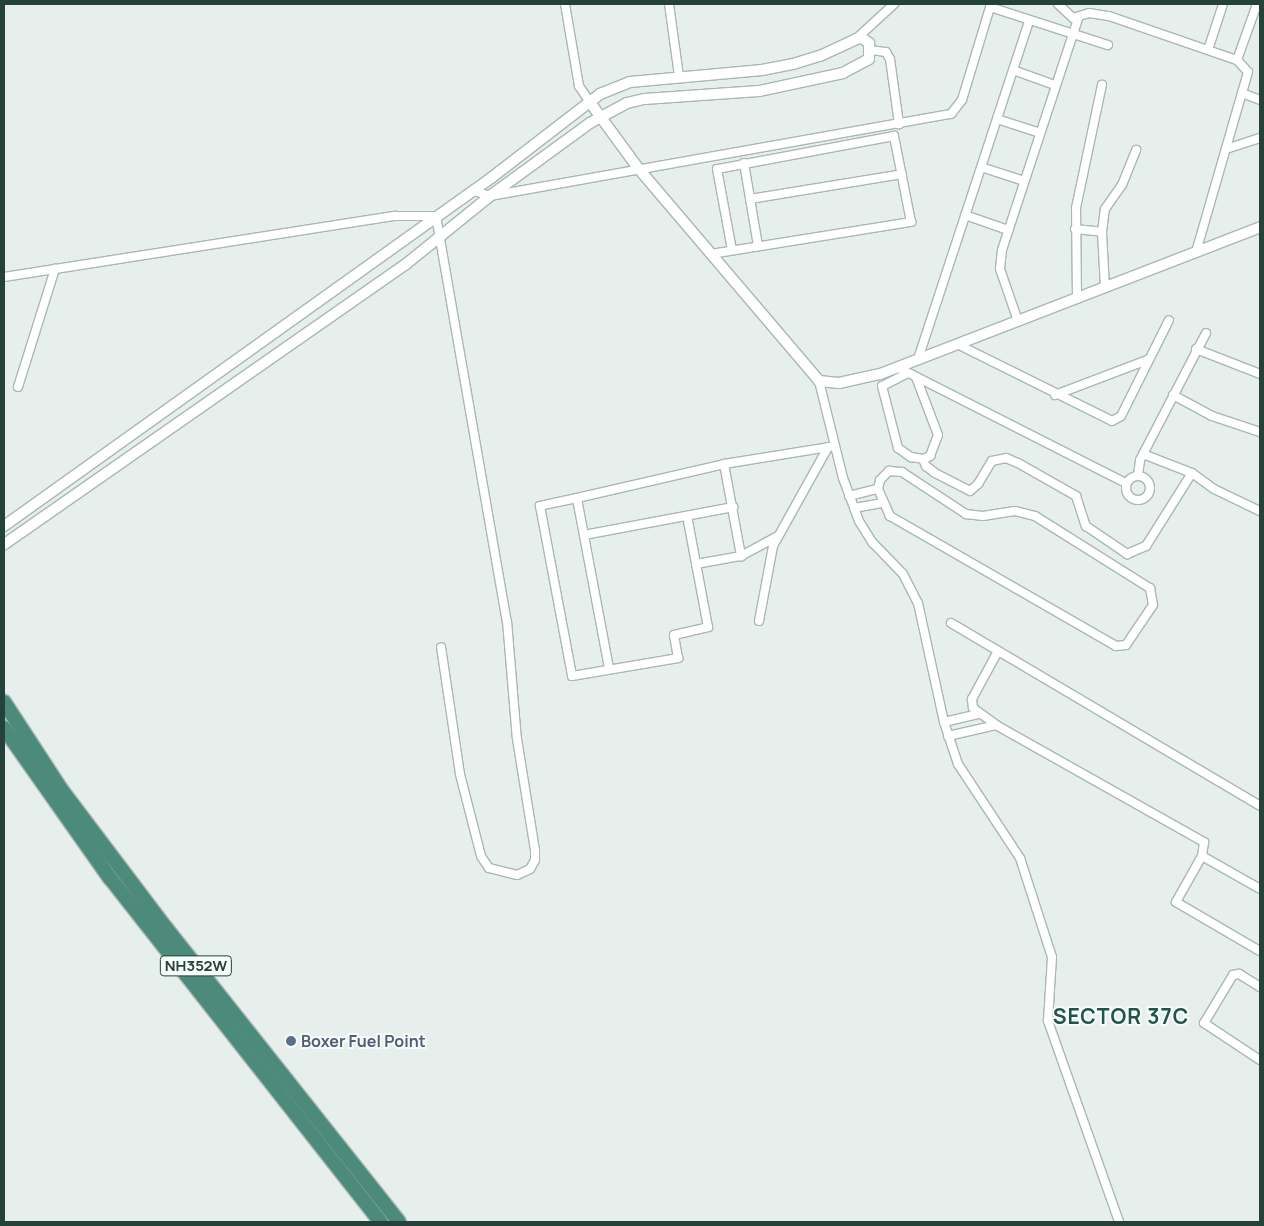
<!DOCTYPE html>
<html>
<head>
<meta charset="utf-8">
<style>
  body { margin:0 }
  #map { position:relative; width:1264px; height:1226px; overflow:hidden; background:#e6efeb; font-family:Manrope,sans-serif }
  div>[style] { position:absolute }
  .roads { filter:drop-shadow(1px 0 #a8b8b2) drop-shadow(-1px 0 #a8b8b2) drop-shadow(0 1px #a8b8b2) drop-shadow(0 -1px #a8b8b2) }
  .minor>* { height:8px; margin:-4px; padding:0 4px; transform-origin:4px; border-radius:4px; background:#fff }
  .minor>.ring { margin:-4px; padding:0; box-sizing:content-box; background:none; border:8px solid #fff; border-radius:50% }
  .tertiary>* { height:10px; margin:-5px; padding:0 5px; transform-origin:5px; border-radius:5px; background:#fff }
  .trunk>* { height:14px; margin:-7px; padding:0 7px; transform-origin:7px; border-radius:7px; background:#4c8a7c }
  .dots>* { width:14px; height:14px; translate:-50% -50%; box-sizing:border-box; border:2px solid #f7fbf9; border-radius:50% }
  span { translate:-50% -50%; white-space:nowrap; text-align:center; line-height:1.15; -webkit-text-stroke:4px #f7fbf9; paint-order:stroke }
  .shield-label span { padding:1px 4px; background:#f7fbf9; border:1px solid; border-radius:4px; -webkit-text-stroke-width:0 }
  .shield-label { font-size:15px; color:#24423a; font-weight:700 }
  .service-label { font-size:16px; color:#4e5e75; font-weight:700 }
  .left { translate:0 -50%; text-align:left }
  .district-label { font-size:21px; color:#1f5548; font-weight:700; letter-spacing:1px }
  .frame { position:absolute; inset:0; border:5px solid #24423a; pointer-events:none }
</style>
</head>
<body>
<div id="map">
  <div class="roads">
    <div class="minor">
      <div style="left:565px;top:4px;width:83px;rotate:80.3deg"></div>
      <div style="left:579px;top:86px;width:18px;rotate:56deg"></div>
      <div style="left:669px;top:4px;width:73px;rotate:82.1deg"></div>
      <div style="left:1058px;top:4px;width:21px;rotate:43deg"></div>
      <div style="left:1073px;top:18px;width:17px;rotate:-17deg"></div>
      <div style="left:1089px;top:13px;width:20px;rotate:9deg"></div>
      <div style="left:1109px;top:16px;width:135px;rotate:19deg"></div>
      <div style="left:1237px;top:60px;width:16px;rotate:47deg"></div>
      <div style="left:1248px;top:72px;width:22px;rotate:106deg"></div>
      <div style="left:1242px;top:93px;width:19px;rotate:21deg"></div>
      <div style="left:856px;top:39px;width:52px;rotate:-42.6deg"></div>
      <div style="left:871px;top:50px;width:15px;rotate:8deg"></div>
      <div style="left:886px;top:52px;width:8px;rotate:60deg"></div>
      <div style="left:890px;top:59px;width:66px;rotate:82.1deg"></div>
      <div style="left:1208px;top:50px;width:48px;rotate:-71.9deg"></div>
      <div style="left:1237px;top:60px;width:59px;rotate:-70.3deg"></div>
      <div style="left:1013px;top:70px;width:45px;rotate:19.7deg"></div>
      <div style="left:997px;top:119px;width:45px;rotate:18deg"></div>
      <div style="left:1226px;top:149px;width:36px;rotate:-18deg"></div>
      <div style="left:744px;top:163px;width:84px;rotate:80.4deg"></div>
      <div style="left:981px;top:167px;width:45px;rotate:18deg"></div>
      <div style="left:474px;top:191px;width:17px;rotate:17deg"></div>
      <div style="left:490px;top:196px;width:468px;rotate:-10.1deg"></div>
      <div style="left:951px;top:114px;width:18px;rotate:-52deg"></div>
      <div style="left:962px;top:100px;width:97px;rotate:-73.2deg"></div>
      <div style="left:990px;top:7px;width:124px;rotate:17.9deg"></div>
      <div style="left:750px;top:199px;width:154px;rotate:-9.3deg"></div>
      <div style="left:965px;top:215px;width:46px;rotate:19.2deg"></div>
      <div style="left:1075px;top:229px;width:27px;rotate:6deg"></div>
      <div style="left:1196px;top:252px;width:166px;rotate:-73.9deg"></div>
      <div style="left:711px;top:254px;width:203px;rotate:-9.1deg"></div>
      <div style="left:911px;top:222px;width:88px;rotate:-101.2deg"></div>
      <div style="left:894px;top:136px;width:180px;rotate:169.4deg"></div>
      <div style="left:717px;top:169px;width:82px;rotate:79.5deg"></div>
      <div style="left:4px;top:277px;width:396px;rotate:-8.9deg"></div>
      <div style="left:395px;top:216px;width:41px"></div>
      <div style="left:436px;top:216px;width:411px;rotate:80.1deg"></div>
      <div style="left:507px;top:621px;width:118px;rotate:85.2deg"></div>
      <div style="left:517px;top:739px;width:112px;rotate:80.8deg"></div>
      <div style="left:535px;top:850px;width:10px;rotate:90deg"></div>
      <div style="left:535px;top:860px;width:10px;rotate:119deg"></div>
      <div style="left:530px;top:869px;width:14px;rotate:155deg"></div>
      <div style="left:517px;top:875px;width:29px;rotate:-166deg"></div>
      <div style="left:489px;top:868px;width:14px;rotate:-124deg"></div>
      <div style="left:481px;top:856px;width:85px;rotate:-104.4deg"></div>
      <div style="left:460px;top:774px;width:128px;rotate:-98.5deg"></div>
      <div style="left:1105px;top:288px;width:56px;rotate:-93.1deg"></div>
      <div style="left:1102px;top:232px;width:23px;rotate:-83deg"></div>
      <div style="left:1105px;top:209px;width:29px;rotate:-55deg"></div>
      <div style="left:1122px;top:185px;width:38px;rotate:-68deg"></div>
      <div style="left:1077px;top:299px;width:91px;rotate:-90.6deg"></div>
      <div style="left:1076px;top:208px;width:126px;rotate:-78.1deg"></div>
      <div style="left:1018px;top:321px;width:55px;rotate:-109.1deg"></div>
      <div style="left:1000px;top:269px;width:19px;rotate:-84deg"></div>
      <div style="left:1002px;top:250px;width:246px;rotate:-71.8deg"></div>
      <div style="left:957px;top:344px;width:173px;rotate:26.4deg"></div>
      <div style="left:1112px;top:421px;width:10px;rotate:-29deg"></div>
      <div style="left:1121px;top:416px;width:107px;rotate:-63.4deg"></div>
      <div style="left:1196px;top:349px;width:69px;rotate:21.3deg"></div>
      <div style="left:918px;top:359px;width:356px;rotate:-71.8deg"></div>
      <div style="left:897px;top:367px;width:257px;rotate:26.9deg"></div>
      <div style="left:908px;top:373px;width:29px;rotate:153deg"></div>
      <div style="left:882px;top:386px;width:64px;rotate:75.5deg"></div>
      <div style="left:898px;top:448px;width:16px;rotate:35deg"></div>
      <div style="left:911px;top:457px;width:12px;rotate:9deg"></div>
      <div style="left:923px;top:459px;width:8px;rotate:-23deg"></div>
      <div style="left:930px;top:456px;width:22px;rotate:-69deg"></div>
      <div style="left:938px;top:435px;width:62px;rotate:-110.8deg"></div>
      <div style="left:819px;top:381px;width:100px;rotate:76.1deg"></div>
      <div style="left:843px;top:478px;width:46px;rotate:69.6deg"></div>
      <div style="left:859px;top:521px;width:26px;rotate:58deg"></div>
      <div style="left:873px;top:543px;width:43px;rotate:45.9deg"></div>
      <div style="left:903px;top:574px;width:33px;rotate:63deg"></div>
      <div style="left:918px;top:603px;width:122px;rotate:77.7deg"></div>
      <div style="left:944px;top:722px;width:44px;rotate:71.6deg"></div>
      <div style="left:958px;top:764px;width:113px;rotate:56.6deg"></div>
      <div style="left:1020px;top:858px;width:104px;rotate:72.1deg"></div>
      <div style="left:1052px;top:957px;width:64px;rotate:93.6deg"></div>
      <div style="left:1048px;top:1021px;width:213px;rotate:70.5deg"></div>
      <div style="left:18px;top:387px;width:124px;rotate:-72.6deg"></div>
      <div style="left:1055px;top:395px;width:98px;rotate:-20.8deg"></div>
      <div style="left:1173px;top:395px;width:44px;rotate:28.3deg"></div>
      <div style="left:1212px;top:416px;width:51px;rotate:18.4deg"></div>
      <div style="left:1143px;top:454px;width:53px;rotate:21.2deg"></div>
      <div style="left:1192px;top:473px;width:27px;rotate:36deg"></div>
      <div style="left:1214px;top:489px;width:51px;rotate:25.6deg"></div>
      <div style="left:923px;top:459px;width:8px;rotate:67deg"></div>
      <div style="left:926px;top:466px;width:11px;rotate:38deg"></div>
      <div style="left:935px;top:473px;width:39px;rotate:27deg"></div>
      <div style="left:970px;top:491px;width:11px;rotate:-41deg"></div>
      <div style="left:978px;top:484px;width:27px;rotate:-59deg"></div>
      <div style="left:992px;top:461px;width:14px;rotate:-12deg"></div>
      <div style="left:1006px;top:458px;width:13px;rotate:23deg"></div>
      <div style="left:1018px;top:463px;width:67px;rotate:29.6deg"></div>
      <div style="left:1076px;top:496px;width:32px;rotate:72deg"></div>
      <div style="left:1086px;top:526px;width:50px;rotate:34.3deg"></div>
      <div style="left:1127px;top:554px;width:21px;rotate:-23deg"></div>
      <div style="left:1146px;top:546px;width:86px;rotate:-57.8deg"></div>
      <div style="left:724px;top:464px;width:94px;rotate:79.5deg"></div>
      <div style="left:889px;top:471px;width:13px;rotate:4deg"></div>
      <div style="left:902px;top:472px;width:77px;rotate:33.3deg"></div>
      <div style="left:966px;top:514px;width:17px;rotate:7deg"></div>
      <div style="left:983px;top:516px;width:32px;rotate:-9deg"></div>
      <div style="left:1015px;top:511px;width:21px;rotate:14deg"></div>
      <div style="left:1035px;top:516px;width:136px;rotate:32.1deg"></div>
      <div style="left:1150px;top:588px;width:17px;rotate:80deg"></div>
      <div style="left:1153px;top:605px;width:48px;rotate:124deg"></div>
      <div style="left:1126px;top:645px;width:10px;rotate:174deg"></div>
      <div style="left:1116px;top:646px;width:261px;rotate:-150.1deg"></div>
      <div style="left:890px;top:516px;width:30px;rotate:-114deg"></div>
      <div style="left:878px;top:489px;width:9px;rotate:-77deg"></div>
      <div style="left:880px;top:480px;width:13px;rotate:-45deg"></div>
      <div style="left:1138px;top:475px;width:15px;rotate:-82deg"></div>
      <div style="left:1140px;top:460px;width:143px;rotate:-62.5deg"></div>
      <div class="ring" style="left:1126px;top:476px;width:16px;height:16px"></div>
      <div style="left:849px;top:496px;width:30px;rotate:-14deg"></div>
      <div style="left:577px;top:498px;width:38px;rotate:168deg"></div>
      <div style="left:540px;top:506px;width:173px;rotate:79.3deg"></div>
      <div style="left:572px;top:676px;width:108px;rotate:-9.6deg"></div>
      <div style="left:678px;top:658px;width:23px;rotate:-100deg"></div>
      <div style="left:674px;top:635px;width:35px;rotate:-13deg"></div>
      <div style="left:708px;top:627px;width:113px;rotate:-100.7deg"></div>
      <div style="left:854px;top:508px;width:28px;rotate:-10deg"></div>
      <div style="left:584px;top:535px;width:152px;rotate:-10.6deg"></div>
      <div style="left:696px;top:564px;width:46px;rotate:-10.1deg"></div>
      <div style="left:741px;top:556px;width:42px;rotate:-28.4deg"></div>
      <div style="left:759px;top:621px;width:76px;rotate:-79.4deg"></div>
      <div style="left:773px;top:546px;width:113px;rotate:-60.9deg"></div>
      <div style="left:951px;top:623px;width:359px;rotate:30.6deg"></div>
      <div style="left:998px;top:651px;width:55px;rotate:118.4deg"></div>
      <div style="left:972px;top:699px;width:9px;rotate:84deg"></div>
      <div style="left:973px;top:708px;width:29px;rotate:36deg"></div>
      <div style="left:996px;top:725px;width:239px;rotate:29.4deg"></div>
      <div style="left:1204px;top:842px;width:14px;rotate:98deg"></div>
      <div style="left:1202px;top:856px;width:53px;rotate:119.5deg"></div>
      <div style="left:1176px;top:902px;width:97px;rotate:30.3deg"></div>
      <div style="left:609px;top:668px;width:173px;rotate:-100.7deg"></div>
      <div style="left:577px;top:498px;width:151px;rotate:-13deg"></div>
      <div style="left:724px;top:464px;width:112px;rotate:-9.2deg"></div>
      <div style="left:944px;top:722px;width:37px;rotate:-13deg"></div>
      <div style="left:948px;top:736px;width:49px;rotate:-12.9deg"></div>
      <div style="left:1202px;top:856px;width:67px;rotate:29.6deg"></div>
      <div style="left:1260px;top:987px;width:25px;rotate:-148deg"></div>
      <div style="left:1239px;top:974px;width:6px;rotate:171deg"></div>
      <div style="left:1233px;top:975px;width:56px;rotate:121.1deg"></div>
      <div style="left:1204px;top:1023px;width:67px;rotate:33.5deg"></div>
    </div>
    <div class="tertiary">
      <div style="left:589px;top:101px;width:83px;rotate:53.8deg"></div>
      <div style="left:638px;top:168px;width:280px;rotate:49.6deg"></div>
      <div style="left:819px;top:381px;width:20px;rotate:6deg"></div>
      <div style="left:839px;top:383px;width:42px;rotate:-12.4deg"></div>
      <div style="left:880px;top:374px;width:407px;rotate:-21.1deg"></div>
      <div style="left:4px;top:526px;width:599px;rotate:-35.55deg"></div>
      <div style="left:491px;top:178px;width:138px;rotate:-37.6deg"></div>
      <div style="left:600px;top:94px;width:32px;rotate:-22deg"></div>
      <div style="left:630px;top:82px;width:133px;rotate:-5.2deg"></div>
      <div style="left:762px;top:70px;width:32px;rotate:-11deg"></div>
      <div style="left:793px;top:64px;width:28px;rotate:-17deg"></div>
      <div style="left:820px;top:56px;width:40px;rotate:-25deg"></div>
      <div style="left:856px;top:39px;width:6px;rotate:-9deg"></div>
      <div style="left:862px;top:38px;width:9px;rotate:36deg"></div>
      <div style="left:869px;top:43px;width:16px;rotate:90deg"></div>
      <div style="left:869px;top:59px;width:30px;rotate:152deg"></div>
      <div style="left:843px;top:73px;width:86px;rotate:167.9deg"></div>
      <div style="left:759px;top:91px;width:115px;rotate:176deg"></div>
      <div style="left:644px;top:99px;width:17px;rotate:167deg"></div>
      <div style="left:627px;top:103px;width:42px;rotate:151.6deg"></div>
      <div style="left:590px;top:123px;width:124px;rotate:143.9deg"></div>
      <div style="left:490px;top:196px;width:108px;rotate:141deg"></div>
      <div style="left:406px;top:264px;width:490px;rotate:145.1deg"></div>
    </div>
    <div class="trunk">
      <div style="left:4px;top:702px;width:108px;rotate:56.8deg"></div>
      <div style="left:63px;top:792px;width:171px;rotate:52.9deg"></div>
      <div style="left:166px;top:928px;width:375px;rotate:51.6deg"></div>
      <div style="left:4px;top:728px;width:184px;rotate:54.8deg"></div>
      <div style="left:110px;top:878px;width:438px;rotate:51.8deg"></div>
    </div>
  </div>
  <div class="dots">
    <div style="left:291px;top:1041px;background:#5c6f8a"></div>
  </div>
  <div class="shield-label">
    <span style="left:196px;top:966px">NH352W</span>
  </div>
  <div class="service-label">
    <span class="left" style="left:301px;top:1041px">Boxer Fuel Point</span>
  </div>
  <div class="district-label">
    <span style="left:1121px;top:1016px">SECTOR 37C</span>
  </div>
  <div class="frame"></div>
</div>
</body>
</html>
